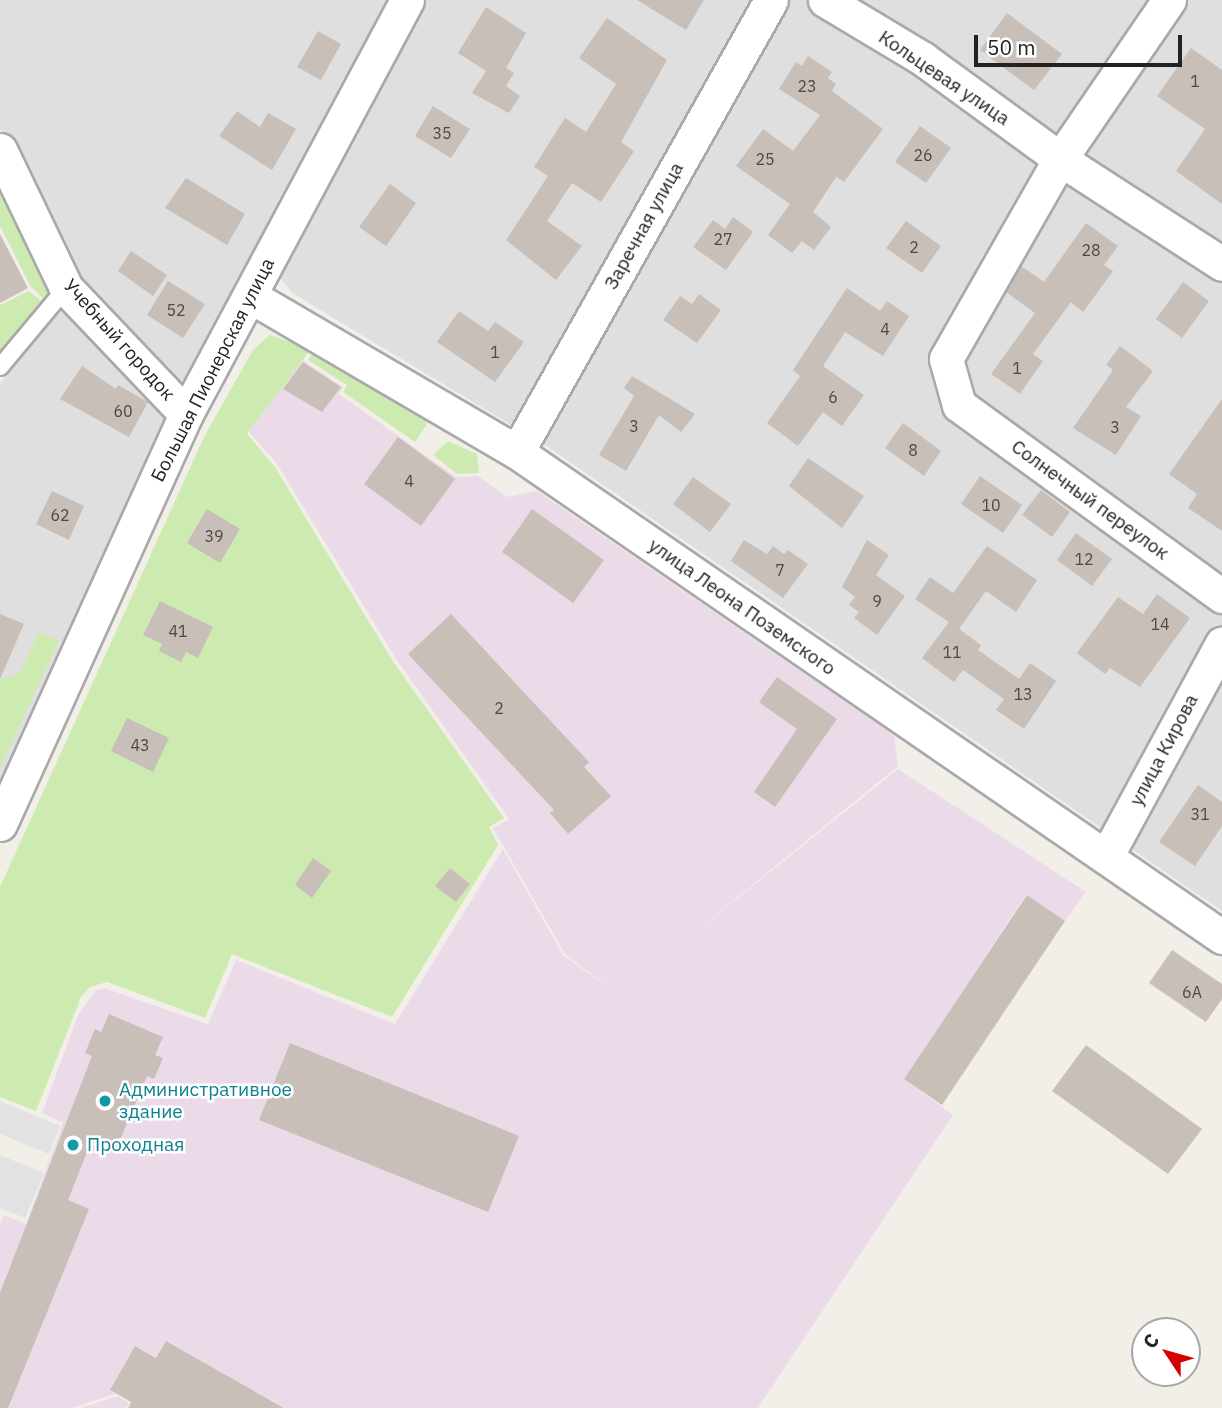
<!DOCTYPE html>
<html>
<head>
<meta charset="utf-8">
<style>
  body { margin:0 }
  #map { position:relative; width:1222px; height:1408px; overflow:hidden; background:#f2efe9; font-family:"IBM Plex Sans",sans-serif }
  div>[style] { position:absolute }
  .residential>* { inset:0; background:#e0dfdf }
  .industrial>* { inset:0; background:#ebdbe8 }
  .grass>* { inset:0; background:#cdebb0 }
  .parking>* { inset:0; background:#e2e2e2 }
  .building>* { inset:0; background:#c7bfb8 }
  .roads { filter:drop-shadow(2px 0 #a9a9a9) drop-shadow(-2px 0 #a9a9a9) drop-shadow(0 2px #a9a9a9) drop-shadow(0 -2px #a9a9a9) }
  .service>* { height:16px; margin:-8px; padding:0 8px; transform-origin:8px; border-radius:8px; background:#fff }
  .minor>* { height:33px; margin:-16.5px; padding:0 16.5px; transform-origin:16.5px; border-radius:16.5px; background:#fff }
  .dots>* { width:19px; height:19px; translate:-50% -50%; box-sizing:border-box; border:4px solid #fff; border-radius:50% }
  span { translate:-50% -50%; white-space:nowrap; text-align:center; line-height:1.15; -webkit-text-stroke:5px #fff; paint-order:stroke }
  .number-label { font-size:16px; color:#4b4948 }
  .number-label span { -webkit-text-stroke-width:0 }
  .street-label { font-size:19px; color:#222 }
  .culture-label { font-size:19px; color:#0d838f }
  .left { translate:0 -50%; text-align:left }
  .north { position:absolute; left:1131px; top:1317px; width:70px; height:70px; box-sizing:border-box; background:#fff; border:2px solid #a7a7a7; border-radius:50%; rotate:306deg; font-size:19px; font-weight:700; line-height:28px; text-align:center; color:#222 }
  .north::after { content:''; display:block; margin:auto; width:24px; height:32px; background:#d40000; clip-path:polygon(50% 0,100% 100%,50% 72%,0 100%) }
  .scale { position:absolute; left:974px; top:35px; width:208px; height:32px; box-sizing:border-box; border:4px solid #222; border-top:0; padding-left:9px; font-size:21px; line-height:24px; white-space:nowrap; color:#222; -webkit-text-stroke:5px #fff; paint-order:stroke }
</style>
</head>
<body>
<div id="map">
  <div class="residential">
    <div style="clip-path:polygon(0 0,390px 0,184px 379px,177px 381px,76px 285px,0 128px)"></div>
    <div style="clip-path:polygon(423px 0,1222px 0,1222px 911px,548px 447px,292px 293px,281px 279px,301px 230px)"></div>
    <div style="clip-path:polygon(65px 296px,171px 412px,0 786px,0 384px)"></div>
  </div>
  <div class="industrial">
    <div style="clip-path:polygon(302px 360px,343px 387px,339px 394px,456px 477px,478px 476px,507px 497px,537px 491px,894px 735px,898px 766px,647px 971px,898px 769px,1086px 892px,1065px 921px,1026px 895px,904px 1079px,953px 1115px,758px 1408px,285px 1408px,166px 1341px,156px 1357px,135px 1346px,110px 1390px,115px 1394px,72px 1408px,0 1408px,0 1224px,4px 1215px,26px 1224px,63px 1123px,42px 1113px,78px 1015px,95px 991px,104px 988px,208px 1024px,236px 960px,395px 1024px,503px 849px,563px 955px,619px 995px,565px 954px,493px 828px,509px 819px,395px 657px,277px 464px,249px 432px)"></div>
    <div style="clip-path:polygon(118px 1396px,129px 1403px,126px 1408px,81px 1408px)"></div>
  </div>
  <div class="grass">
    <div style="clip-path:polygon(0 172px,55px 289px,46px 301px,31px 287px,0 226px)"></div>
    <div style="clip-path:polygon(29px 291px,46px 305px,0 360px,0 305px)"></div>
    <div style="clip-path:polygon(270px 335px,311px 349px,247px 434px,275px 467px,392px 660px,504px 818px,489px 827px,498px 845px,392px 1017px,232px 954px,205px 1018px,107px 982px,90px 987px,81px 997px,36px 1111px,0 1097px,0 887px,205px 435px,253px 350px)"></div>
    <div style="clip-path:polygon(314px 351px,425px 418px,427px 424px,415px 442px,343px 392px,347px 385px,308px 360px)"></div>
    <div style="clip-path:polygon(448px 441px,477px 454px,479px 473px,457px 474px,433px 455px)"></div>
    <div style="clip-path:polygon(39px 632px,59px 641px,0 768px,0 679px,18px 675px)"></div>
  </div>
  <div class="parking">
    <div style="clip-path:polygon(0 1101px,60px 1126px,49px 1154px,0 1134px)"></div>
    <div style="clip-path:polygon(0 1155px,44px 1173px,25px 1218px,0 1208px)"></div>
  </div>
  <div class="building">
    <div style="clip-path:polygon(637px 0,704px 0,686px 30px)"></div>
    <div style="clip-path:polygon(486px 7px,526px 33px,506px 68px,514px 73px,506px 86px,520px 96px,509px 113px,472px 93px,486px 71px,458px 53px)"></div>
    <div style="clip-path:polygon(1007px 13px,1062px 54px,1034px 90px,980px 50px)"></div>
    <div style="clip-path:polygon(607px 18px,667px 60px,621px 142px,634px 151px,601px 202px,572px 183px,547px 221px,582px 246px,556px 280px,506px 240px,548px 176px,534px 167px,565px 118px,586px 132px,616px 84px,579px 58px)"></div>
    <div style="clip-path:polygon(318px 31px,341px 44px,321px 80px,297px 67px)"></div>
    <div style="clip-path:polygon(1191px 48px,1222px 70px,1222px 204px,1176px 171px,1205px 129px,1157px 96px)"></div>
    <div style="clip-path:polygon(808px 56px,832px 72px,828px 78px,836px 84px,832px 91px,883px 129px,844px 182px,836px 177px,813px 212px,831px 227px,814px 250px,802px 241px,792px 253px,768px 235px,790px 204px,736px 166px,763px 129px,793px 151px,820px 115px,779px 89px,796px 62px,802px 66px)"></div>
    <div style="clip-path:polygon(433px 106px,470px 129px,451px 158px,415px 136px)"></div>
    <div style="clip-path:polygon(237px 111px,260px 127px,268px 113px,296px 129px,272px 170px,219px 136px)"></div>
    <div style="clip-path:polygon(920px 126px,951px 148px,926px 183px,895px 162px)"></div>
    <div style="clip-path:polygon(186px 178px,245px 214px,227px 245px,165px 208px)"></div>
    <div style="clip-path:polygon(390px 184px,416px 203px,386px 246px,359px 227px)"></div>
    <div style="clip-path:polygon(733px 217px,753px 232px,726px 270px,693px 247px,713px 220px,725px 229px)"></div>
    <div style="clip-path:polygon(906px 221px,941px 246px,922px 273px,886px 248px)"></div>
    <div style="clip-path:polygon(1086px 223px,1118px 246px,1104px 265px,1113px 271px,1083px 312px,1071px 302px,1033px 354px,1043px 361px,1020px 394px,991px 374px,1035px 313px,1006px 292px,1021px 266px,1044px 282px)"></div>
    <div style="clip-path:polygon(0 234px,28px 288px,0 303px)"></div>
    <div style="clip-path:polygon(131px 251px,167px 275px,153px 296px,118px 271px)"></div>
    <div style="clip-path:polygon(168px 281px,205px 304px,183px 338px,147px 315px)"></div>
    <div style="clip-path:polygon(1183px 282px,1209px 301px,1182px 338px,1156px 319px)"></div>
    <div style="clip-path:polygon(847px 288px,880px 311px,887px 301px,909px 316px,883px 356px,845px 332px,823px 366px,864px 395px,842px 426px,823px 412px,798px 446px,767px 423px,800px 376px,793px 370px)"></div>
    <div style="clip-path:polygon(699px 294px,721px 310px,697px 343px,663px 320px,680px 296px,692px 304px)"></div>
    <div style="clip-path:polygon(459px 311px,488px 331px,495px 322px,524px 342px,495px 382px,437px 342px)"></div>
    <div style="clip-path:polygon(1120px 346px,1153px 371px,1126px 407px,1141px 416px,1116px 455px,1073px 428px,1113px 370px,1106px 365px)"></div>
    <div style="clip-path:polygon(303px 362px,341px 387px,322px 412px,283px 389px)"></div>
    <div style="clip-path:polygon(82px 366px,116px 389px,118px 385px,148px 402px,129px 437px,60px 399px)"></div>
    <div style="clip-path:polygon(632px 376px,695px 414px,681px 432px,659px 415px,626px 471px,599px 455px,634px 396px,624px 388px)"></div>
    <div style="clip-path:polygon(1222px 399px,1222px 531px,1188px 508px,1197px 494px,1169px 474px)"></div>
    <div style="clip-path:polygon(903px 423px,941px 451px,924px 476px,885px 448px)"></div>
    <div style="clip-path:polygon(398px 437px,455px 479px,421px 526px,364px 484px)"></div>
    <div style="clip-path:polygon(808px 458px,864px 496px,842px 528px,789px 486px)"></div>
    <div style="clip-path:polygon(980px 476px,1022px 505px,1003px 533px,961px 504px)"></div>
    <div style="clip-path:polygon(693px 477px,731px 504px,710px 532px,673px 504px)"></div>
    <div style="clip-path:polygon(1041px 490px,1070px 512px,1052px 537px,1022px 515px)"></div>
    <div style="clip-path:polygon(52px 491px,84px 506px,69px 540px,36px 524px)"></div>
    <div style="clip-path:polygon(207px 509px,240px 529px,220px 563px,187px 543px)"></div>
    <div style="clip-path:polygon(532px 509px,604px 560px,573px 603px,502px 552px)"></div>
    <div style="clip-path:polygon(1076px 533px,1112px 559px,1092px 586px,1057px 560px)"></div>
    <div style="clip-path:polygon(744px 540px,767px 554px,773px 546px,784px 554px,788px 550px,808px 564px,783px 598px,731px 561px)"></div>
    <div style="clip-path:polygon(867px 540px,889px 555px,876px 575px,905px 596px,877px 635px,854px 618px,859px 612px,849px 605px,855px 597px,842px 587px)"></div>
    <div style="clip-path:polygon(987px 546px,1037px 580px,1016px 612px,986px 591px,959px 629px,981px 645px,978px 650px,1019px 679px,1030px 663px,1056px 681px,1024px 729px,996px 710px,1004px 699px,963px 670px,954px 682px,922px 658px,949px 622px,915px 599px,930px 577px,953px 593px)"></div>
    <div style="clip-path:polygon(1157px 594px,1190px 618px,1140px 687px,1110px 668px,1105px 674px,1077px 653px,1118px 597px,1143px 614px)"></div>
    <div style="clip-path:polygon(160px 601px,213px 627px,198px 658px,186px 652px,181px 662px,159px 651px,162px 644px,143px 635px)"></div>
    <div style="clip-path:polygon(0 614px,24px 624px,0 679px)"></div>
    <div style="clip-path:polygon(451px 614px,589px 762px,584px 767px,611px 796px,568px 834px,550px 813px,554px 810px,408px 654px)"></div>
    <div style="clip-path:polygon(777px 677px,837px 719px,775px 807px,754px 792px,797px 729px,759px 702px)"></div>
    <div style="clip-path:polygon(127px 718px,169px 738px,153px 772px,111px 751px)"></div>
    <div style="clip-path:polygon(1198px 785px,1222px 802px,1222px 826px,1195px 866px,1159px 842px)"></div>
    <div style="clip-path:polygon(313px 858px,331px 871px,312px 898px,295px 885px)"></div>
    <div style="clip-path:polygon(450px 868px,470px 884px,456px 902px,435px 886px)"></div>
    <div style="clip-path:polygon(1027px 895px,1065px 921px,942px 1105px,904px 1079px)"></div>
    <div style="clip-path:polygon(1172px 950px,1222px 984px,1222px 999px,1206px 1022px,1149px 983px)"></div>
    <div style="clip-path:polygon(109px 1014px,163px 1037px,155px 1055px,163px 1058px,154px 1079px,147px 1076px,117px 1147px,93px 1137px,68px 1200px,89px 1209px,8px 1408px,0 1408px,0 1293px,92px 1056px,85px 1053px,95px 1029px,101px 1032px)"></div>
    <div style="clip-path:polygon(290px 1043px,519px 1136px,488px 1212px,259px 1120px)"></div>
    <div style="clip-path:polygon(1086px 1045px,1202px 1129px,1168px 1174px,1052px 1091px)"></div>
    <div style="clip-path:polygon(166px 1341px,284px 1408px,128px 1408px,131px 1402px,110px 1390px,135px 1346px,156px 1358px)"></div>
  </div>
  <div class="roads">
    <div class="service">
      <div style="left:0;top:367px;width:103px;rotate:-50.1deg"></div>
    </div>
    <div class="minor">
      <div style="left:825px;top:0;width:114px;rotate:31deg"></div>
      <div style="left:923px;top:59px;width:170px;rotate:36.1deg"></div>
      <div style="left:1060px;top:159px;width:193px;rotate:32.9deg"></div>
      <div style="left:1169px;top:0;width:193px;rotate:124.4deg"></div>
      <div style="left:1060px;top:159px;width:230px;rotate:119.7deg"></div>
      <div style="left:946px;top:359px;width:48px;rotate:74.2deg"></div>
      <div style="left:959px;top:405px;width:325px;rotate:36deg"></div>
      <div style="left:0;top:150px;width:153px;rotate:64.4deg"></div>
      <div style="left:66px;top:288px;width:174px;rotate:46.4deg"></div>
      <div style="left:250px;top:296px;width:309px;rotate:30.3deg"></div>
      <div style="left:517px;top:452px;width:856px;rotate:34.53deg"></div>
      <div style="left:517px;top:452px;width:518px;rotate:-60.67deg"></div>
      <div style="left:0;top:824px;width:450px;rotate:-65.6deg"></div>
      <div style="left:186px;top:414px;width:469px;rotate:-61.9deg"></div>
      <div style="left:1106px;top:857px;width:243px;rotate:-61.5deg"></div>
    </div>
  </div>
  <div class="dots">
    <div style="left:105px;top:1101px;background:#0f9aa8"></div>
    <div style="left:73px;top:1145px;background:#0f9aa8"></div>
  </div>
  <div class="number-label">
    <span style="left:1195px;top:81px">1</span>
    <span style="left:807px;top:86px">23</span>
    <span style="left:442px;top:133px">35</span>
    <span style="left:923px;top:155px">26</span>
    <span style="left:765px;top:159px">25</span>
    <span style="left:723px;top:239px">27</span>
    <span style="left:914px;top:247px">2</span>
    <span style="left:1091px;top:250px">28</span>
    <span style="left:176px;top:310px">52</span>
    <span style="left:885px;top:329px">4</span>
    <span style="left:495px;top:352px">1</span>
    <span style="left:1017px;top:368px">1</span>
    <span style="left:833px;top:397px">6</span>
    <span style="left:123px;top:411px">60</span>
    <span style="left:634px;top:426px">3</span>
    <span style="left:1115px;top:427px">3</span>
    <span style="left:913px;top:450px">8</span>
    <span style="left:409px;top:481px">4</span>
    <span style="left:991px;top:505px">10</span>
    <span style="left:60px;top:515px">62</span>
    <span style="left:214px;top:536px">39</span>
    <span style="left:1084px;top:559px">12</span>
    <span style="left:780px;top:570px">7</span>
    <span style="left:877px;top:601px">9</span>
    <span style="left:1160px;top:624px">14</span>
    <span style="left:178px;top:631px">41</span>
    <span style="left:952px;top:652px">11</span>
    <span style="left:1023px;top:694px">13</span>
    <span style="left:499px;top:708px">2</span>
    <span style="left:140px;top:745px">43</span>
    <span style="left:1200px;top:814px">31</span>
    <span style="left:1192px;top:992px">6А</span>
  </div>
  <div class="street-label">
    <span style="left:944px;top:78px;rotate:34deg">Кольцевая улица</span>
    <span style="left:644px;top:226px;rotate:-61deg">Заречная улица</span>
    <span style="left:119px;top:340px;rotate:48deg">Учебный городок</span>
    <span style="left:213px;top:370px;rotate:-63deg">Большая Пионерская улица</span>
    <span style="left:1090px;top:500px;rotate:36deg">Солнечный переулок</span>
    <span style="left:742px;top:607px;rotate:35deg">улица Леона Поземского</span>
    <span style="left:1164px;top:750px;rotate:-62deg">улица Кирова</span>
  </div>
  <div class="culture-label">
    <span class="left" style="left:119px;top:1101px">Административное<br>здание</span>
    <span class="left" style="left:87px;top:1145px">Проходная</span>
  </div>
  <div class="north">С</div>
  <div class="scale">50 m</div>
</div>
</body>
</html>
